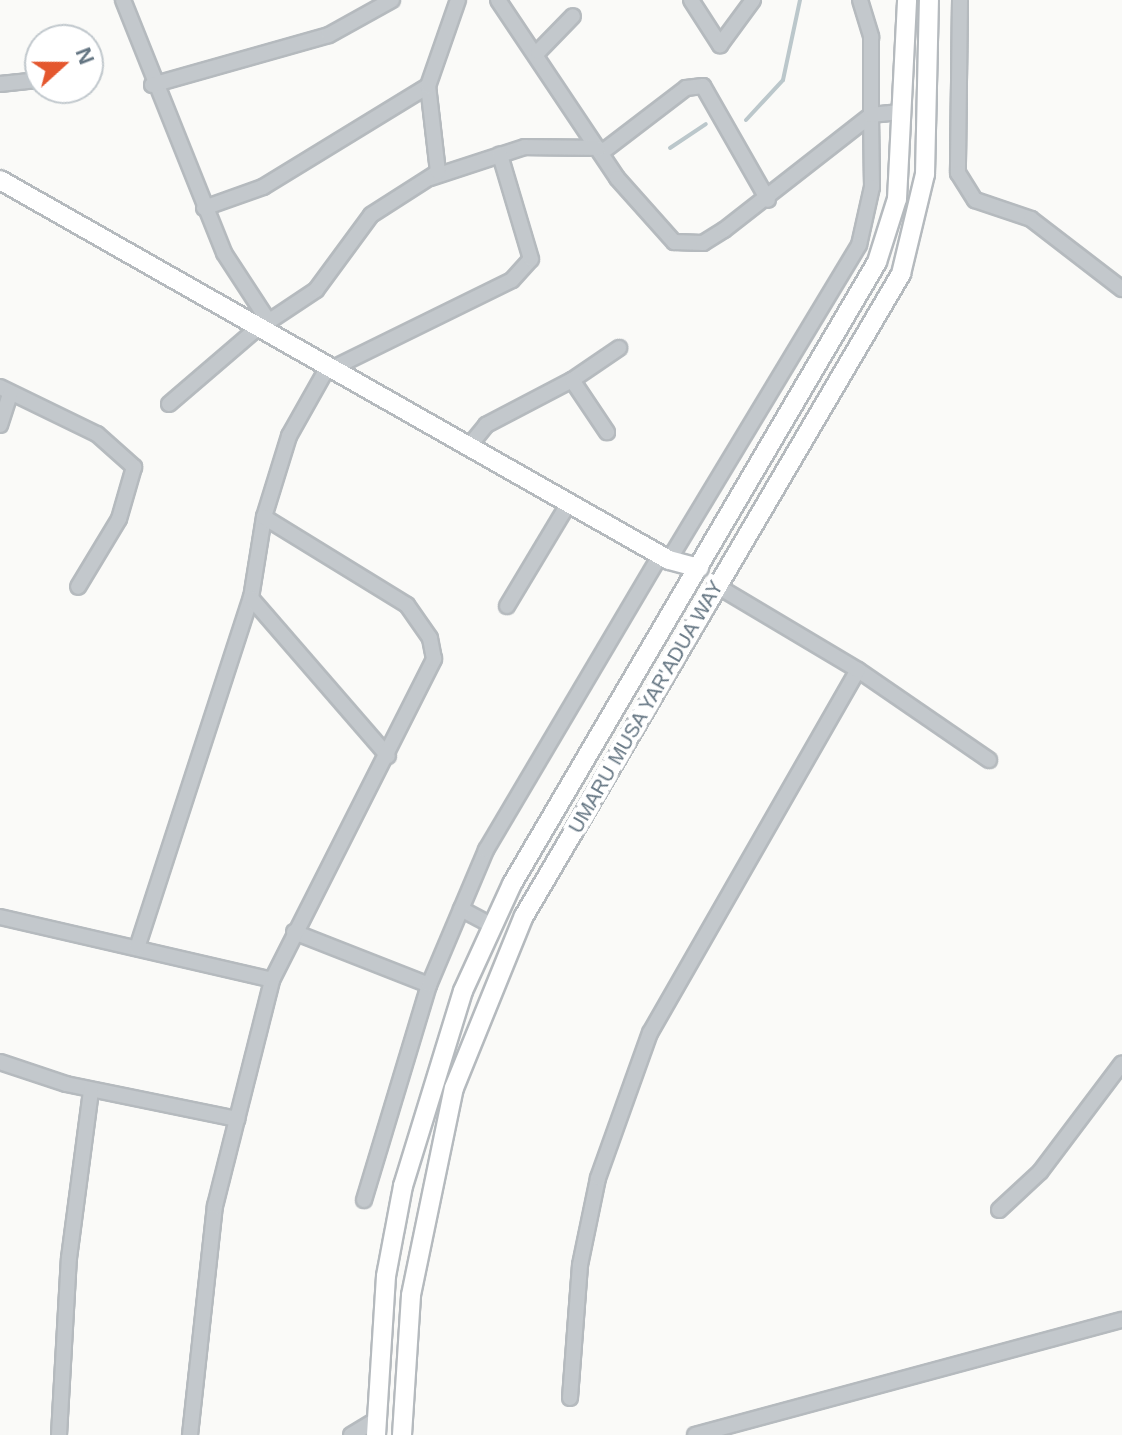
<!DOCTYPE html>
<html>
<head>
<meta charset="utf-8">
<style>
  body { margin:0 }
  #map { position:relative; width:1122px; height:1435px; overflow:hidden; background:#fafaf8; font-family:Helvetica,sans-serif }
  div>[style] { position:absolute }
  .stream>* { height:4px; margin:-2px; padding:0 2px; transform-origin:2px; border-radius:2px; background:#bbc7cb }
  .roads { filter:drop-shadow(2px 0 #b5babe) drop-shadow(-2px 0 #b5babe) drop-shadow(0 2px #b5babe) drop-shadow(0 -2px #b5babe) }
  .minor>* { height:14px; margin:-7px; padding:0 7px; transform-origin:7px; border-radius:7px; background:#c3c8cc }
  .major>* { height:18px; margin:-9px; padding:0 9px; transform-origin:9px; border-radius:9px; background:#fff }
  span { translate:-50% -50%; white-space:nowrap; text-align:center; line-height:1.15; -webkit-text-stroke:8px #fff; paint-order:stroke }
  .street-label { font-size:20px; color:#657683 }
  .north { position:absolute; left:24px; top:24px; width:80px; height:80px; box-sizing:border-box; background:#fff; border:2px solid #c1c8cd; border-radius:50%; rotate:69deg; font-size:22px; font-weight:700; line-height:32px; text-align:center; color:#657683 }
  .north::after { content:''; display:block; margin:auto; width:28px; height:36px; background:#e4572e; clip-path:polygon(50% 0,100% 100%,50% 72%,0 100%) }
</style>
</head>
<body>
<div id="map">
  <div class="stream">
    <div style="left:746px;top:120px;width:54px;rotate:-47.2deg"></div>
    <div style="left:783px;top:80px;width:82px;rotate:-78deg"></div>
    <div style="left:670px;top:148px;width:43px;rotate:-33.7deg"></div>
  </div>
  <div class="roads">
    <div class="minor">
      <div style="left:123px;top:0;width:272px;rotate:68.2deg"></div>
      <div style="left:224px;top:253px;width:82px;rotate:56.9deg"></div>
      <div style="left:498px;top:0;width:214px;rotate:56.2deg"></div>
      <div style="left:617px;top:178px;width:86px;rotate:48.3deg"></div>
      <div style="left:674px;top:242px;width:29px;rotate:2deg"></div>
      <div style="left:703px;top:243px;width:25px;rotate:-32deg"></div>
      <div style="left:724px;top:230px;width:187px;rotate:-38deg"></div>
      <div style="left:871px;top:115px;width:72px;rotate:89.2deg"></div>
      <div style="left:872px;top:187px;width:59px;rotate:102.6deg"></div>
      <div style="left:859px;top:245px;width:368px;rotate:121.1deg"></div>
      <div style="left:691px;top:0;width:54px;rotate:57.2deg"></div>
      <div style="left:720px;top:45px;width:56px;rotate:-53.7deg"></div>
      <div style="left:860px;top:0;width:39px;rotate:73deg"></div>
      <div style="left:871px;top:37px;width:78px;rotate:90deg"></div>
      <div style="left:871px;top:115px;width:31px;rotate:-6deg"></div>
      <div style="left:960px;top:0;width:173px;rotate:90.7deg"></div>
      <div style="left:958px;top:173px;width:32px;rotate:58deg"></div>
      <div style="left:975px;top:200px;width:59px;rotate:18.7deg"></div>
      <div style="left:1031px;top:219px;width:115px;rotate:37.6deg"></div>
      <div style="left:538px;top:52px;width:50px;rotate:-45.8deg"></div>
      <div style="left:0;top:84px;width:37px;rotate:-6deg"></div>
      <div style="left:152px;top:85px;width:184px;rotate:-15.8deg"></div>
      <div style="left:329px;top:35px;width:72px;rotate:-29.1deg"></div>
      <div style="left:601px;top:153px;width:107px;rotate:-37.4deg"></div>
      <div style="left:686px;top:88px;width:17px;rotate:-7deg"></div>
      <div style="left:703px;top:86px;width:131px;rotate:60.3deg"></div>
      <div style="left:430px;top:178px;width:100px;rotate:-18.1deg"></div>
      <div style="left:525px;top:147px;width:73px;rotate:0.8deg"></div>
      <div style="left:204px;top:208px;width:63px;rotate:-19.6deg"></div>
      <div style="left:263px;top:187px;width:193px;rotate:-31.5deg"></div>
      <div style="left:572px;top:380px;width:57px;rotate:-34.2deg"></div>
      <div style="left:0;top:387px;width:108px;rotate:25.9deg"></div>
      <div style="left:97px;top:434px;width:50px;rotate:41.7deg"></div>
      <div style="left:134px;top:467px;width:54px;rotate:106.1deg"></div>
      <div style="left:119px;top:519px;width:79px;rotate:121.1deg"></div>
      <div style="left:169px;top:404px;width:111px;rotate:-40.6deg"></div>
      <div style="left:253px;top:332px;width:76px;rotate:-33.7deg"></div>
      <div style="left:316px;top:290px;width:93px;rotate:-53.7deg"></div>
      <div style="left:371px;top:215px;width:80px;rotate:-32.7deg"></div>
      <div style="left:438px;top:172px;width:87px;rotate:-96.6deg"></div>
      <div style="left:428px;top:86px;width:91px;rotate:-70.8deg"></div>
      <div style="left:0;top:425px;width:33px;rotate:-72deg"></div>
      <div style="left:470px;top:445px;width:26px;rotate:-51deg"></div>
      <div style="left:486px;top:425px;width:97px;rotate:-27.6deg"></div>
      <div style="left:572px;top:380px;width:63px;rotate:56.1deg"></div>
      <div style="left:251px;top:598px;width:82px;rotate:-80.9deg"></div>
      <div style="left:264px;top:517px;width:85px;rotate:-72.8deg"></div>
      <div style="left:289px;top:436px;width:73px;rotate:-60.6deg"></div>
      <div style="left:325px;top:372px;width:208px;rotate:-26.2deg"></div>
      <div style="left:512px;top:280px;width:28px;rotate:-48deg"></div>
      <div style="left:531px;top:259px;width:109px;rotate:-106.6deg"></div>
      <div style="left:507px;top:606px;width:117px;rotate:-59deg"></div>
      <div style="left:858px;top:670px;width:159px;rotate:34.5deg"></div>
      <div style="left:461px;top:909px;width:36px;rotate:28deg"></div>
      <div style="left:0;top:917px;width:279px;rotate:13deg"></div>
      <div style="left:294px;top:932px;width:145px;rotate:21.4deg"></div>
      <div style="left:137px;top:948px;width:368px;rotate:-72deg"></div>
      <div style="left:251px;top:598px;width:209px;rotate:49.1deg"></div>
      <div style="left:0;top:1062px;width:70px;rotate:18.4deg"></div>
      <div style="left:66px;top:1084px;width:175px;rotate:11.6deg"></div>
      <div style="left:364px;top:1200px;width:225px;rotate:-73.2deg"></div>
      <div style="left:429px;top:985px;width:147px;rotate:-67.1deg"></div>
      <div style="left:486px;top:850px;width:338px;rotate:-59.4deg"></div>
      <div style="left:999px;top:1210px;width:56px;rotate:-42.8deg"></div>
      <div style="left:1040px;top:1172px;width:136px;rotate:-53deg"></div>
      <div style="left:570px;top:1398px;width:133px;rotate:-85.7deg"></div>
      <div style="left:580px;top:1265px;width:89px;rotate:-78.3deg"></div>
      <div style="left:598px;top:1178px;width:154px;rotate:-70.3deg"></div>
      <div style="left:650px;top:1033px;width:418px;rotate:-60.2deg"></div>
      <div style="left:858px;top:670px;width:164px;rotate:-149.2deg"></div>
      <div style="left:59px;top:1435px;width:177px;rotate:-86.8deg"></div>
      <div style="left:69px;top:1258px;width:169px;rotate:-82.5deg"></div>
      <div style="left:190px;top:1435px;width:230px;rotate:-83.8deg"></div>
      <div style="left:215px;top:1206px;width:233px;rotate:-75.8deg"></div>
      <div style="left:272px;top:980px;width:360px;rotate:-63.2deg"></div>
      <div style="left:434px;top:659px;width:21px;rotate:-101deg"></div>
      <div style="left:430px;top:638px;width:40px;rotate:-124.9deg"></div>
      <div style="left:407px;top:605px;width:168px;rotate:-148.4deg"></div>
      <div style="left:351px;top:1435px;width:29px;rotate:-31deg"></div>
      <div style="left:695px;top:1435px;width:442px;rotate:-15.1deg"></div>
    </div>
    <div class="major">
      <div style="left:0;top:180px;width:769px;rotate:29.6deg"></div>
      <div style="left:669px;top:560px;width:31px;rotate:15deg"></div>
      <div style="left:376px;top:1435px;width:159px;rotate:-86.4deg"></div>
      <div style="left:386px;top:1276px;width:92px;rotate:-79.3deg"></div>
      <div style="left:403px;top:1186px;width:204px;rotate:-72.9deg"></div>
      <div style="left:463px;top:991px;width:118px;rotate:-65.4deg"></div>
      <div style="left:512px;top:884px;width:721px;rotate:-59.59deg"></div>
      <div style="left:877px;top:262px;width:66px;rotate:-72.4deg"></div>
      <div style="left:897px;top:199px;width:199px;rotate:-87.1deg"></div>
      <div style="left:402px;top:1435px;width:140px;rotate:-86.3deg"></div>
      <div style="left:411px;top:1295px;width:211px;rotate:-78.3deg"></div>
      <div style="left:454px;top:1088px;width:186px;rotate:-67.9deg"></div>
      <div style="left:524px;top:916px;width:745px;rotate:-59.58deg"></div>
      <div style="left:901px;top:274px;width:103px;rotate:-76.5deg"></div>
      <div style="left:925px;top:174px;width:174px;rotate:-88.7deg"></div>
    </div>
  </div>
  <div class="street-label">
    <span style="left:646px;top:707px;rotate:-60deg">UMARU MUSA YAR'ADUA WAY</span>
  </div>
  <div class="north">N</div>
</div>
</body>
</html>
